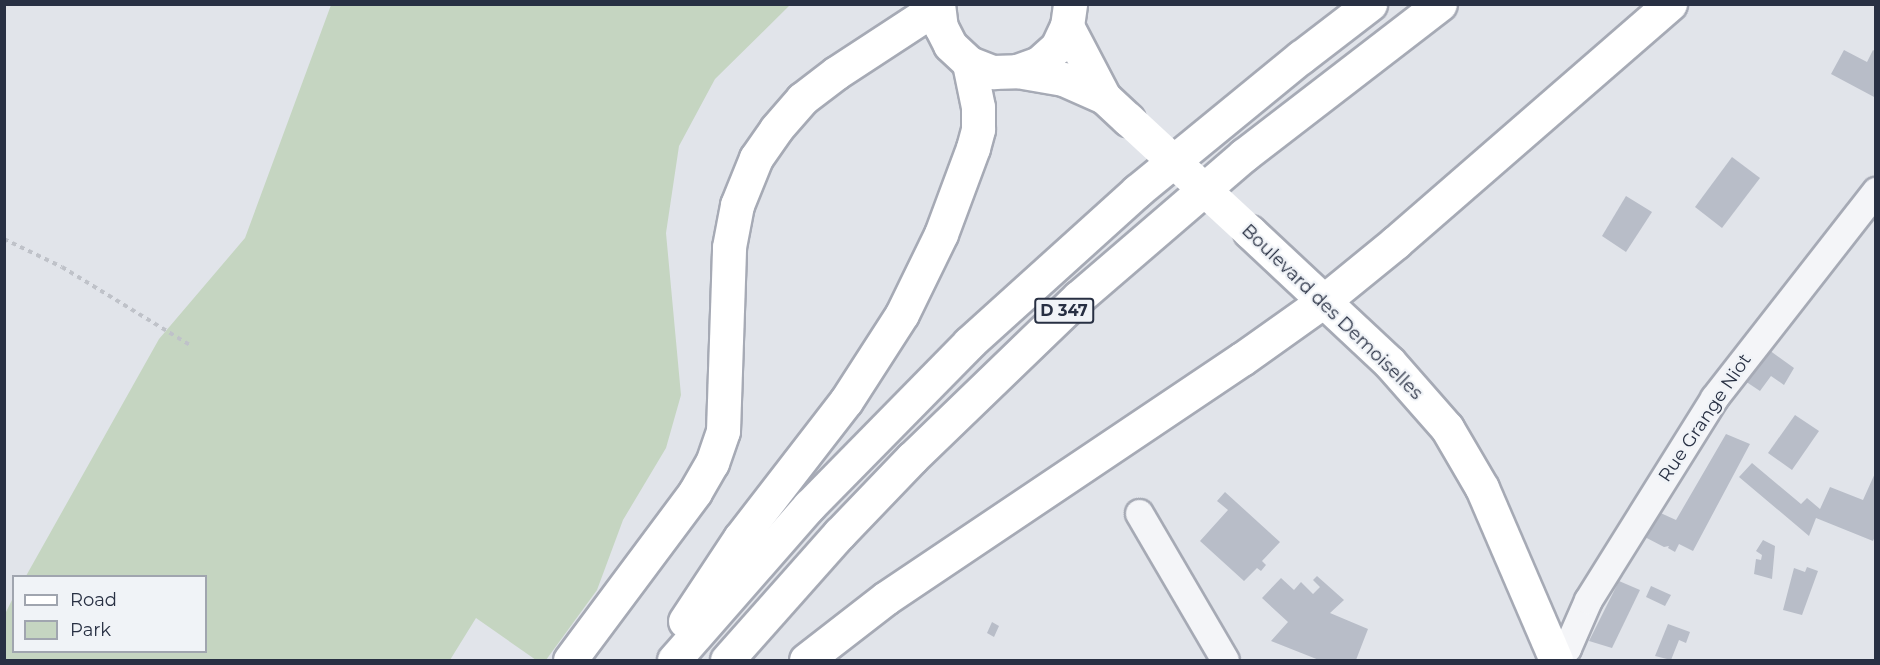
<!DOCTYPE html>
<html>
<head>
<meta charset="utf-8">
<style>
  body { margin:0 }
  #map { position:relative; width:1880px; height:665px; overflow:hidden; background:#e1e4ea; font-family:Montserrat,sans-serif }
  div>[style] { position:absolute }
  .green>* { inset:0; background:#c5d5c1 }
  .building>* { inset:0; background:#b8bdc8 }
  .path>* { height:4px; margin-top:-2px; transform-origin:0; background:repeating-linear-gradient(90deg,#bfc2c9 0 4.5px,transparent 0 9px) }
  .roads { filter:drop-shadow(2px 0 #a6aab5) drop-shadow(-2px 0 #a6aab5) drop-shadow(0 2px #a6aab5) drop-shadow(0 -2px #a6aab5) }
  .street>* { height:27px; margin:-13.5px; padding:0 13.5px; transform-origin:13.5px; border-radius:13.5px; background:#f4f5f8 }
  .secondary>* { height:33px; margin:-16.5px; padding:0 16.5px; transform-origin:16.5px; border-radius:16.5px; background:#fff }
  .highway>* { height:33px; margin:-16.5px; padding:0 16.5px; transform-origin:16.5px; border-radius:16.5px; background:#fff }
  .secondary-bridge>* { height:33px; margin:-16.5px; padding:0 16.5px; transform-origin:16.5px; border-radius:16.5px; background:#fff }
  span { translate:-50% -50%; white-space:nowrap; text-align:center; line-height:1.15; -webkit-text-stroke:4.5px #f0f3f7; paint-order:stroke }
  .shield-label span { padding:2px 4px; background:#f0f3f7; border:2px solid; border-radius:4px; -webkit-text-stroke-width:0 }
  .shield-label { font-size:16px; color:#283043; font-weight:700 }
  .street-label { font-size:18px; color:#283043 }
  .frame { position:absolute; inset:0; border:6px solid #283043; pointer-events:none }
  .legend { position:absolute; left:12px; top:575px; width:195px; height:78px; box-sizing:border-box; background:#f0f3f7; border:2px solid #a0a5af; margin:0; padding:8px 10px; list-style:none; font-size:18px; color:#283043 }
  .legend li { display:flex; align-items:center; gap:12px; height:30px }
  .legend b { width:30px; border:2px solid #a0a5af }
</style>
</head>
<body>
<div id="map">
  <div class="green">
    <div style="clip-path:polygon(331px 5px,790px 5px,715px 79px,679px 146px,666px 233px,681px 395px,666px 448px,623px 520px,597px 590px,546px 660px,536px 660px,476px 618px,450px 660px,5px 660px,5px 614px,13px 598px,14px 652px,206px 652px,206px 576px,26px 576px,159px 339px,245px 238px)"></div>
  </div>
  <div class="building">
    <div style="clip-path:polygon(1844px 50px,1867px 62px,1873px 50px,1876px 52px,1876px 98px,1831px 74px)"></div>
    <div style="clip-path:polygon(1732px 157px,1760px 178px,1722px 228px,1695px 207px)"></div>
    <div style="clip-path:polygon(1626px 196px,1652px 212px,1626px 252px,1602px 236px)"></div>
    <div style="clip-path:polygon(1769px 350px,1794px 368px,1784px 385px,1771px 376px,1760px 391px,1745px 381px)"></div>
    <div style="clip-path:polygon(1795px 415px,1819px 431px,1792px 470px,1768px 453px)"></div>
    <div style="clip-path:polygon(1726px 434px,1750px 444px,1693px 551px,1679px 544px,1675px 552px,1668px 548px,1669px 546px,1664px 547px,1641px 535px,1654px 510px,1676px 520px)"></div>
    <div style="clip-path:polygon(1752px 463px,1801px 504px,1807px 498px,1820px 509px,1830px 487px,1863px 500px,1876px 471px,1876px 534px,1873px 541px,1816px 518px,1809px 536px,1739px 477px)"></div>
    <div style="clip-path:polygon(1225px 492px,1280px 542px,1262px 561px,1266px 565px,1261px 571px,1257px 568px,1244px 581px,1200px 541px,1228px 510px,1217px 501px)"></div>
    <div style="clip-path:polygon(1763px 540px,1775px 546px,1772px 579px,1754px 574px,1756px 559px,1761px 560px,1762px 555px,1756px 551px)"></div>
    <div style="clip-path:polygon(1807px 567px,1818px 571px,1802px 615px,1783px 610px,1794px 568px,1805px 572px)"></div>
    <div style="clip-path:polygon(1317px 576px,1344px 600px,1330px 613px,1368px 629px,1356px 660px,1319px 660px,1271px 641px,1288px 622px,1262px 598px,1281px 578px,1294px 590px,1301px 582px,1313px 594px,1320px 587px,1313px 580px)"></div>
    <div style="clip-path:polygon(1619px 581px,1640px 590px,1612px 648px,1589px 641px)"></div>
    <div style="clip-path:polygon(1651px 586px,1671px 595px,1665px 606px,1646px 597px)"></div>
    <div style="clip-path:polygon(992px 622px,999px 626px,994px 637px,987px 633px)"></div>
    <div style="clip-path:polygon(1668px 624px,1690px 632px,1686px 643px,1679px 640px,1671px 660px,1655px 656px)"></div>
  </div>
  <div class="path">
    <div style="left:4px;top:239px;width:64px;rotate:25.8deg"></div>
    <div style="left:62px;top:267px;width:150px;rotate:31.4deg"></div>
  </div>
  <div class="roads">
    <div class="street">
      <div style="left:1139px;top:513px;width:170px;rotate:59.7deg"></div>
      <div style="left:1554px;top:657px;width:16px;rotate:-35deg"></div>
      <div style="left:1567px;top:648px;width:52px;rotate:-66.4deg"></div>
      <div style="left:1588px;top:600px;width:238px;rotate:-58deg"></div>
      <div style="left:1714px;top:398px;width:263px;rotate:-52deg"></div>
    </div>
    <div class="secondary">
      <div style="left:938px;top:4px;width:23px;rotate:83deg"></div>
      <div style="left:941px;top:27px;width:20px;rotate:63deg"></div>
      <div style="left:950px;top:45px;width:26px;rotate:43deg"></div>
      <div style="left:969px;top:63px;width:26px;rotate:21deg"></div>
      <div style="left:993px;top:72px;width:24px;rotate:-2deg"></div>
      <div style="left:1017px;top:71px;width:23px;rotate:-20deg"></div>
      <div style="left:1039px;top:63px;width:24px;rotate:-42deg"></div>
      <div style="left:1057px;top:47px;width:23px;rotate:-65deg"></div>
      <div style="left:1067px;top:26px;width:22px;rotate:-82deg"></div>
      <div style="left:1067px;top:26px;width:80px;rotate:62.5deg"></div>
      <div style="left:1104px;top:97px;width:33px;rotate:43deg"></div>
      <div style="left:1017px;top:71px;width:47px;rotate:9.9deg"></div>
      <div style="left:1063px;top:79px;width:45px;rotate:23.7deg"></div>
      <div style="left:1250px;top:232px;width:190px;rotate:43.1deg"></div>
      <div style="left:1389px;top:362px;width:88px;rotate:48.7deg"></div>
      <div style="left:1447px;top:428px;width:69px;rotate:59.7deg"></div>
      <div style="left:1482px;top:488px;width:187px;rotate:66.7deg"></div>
      <div style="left:570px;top:660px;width:209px;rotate:-53.3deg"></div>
      <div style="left:695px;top:492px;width:34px;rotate:-60deg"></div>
      <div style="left:712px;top:463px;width:34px;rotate:-71deg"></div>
      <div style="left:723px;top:431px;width:184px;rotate:-88.1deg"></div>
      <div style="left:729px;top:247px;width:43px;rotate:-79.2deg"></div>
      <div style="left:737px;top:205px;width:51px;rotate:-68deg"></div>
      <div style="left:756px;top:158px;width:35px;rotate:-55deg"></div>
      <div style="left:776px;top:129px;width:40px;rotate:-49deg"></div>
      <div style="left:802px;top:99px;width:43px;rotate:-37.4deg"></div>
      <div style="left:836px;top:73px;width:121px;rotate:-33.2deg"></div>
    </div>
    <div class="highway">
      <div style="left:685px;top:621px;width:100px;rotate:-56.5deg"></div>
      <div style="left:740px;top:538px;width:173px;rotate:-52.3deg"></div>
      <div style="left:846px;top:401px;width:103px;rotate:-57.2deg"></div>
      <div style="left:902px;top:314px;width:89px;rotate:-64deg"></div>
      <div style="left:941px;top:234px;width:92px;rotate:-69.6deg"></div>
      <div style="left:973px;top:148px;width:20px;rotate:-75deg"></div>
      <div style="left:978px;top:129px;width:22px;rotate:-90deg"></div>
      <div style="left:978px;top:107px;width:45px;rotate:-101.6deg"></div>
      <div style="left:674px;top:660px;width:205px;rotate:-48.8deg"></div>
      <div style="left:809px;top:506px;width:228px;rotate:-45.5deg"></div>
      <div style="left:969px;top:343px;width:227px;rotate:-42.1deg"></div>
      <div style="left:1137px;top:191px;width:212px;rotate:-39.3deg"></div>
      <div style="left:1301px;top:57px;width:87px;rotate:-37.5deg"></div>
      <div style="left:727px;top:660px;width:169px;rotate:-48.4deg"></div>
      <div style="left:839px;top:534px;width:105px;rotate:-46.2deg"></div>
      <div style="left:912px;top:458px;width:232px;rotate:-44deg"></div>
      <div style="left:1079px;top:297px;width:218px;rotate:-40.7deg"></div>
      <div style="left:1244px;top:155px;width:247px;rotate:-37.6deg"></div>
      <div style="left:806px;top:660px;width:101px;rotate:-37.8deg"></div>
      <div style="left:886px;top:598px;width:429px;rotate:-33.9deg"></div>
      <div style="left:1242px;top:359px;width:102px;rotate:-35.4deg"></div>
      <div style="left:1325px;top:300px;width:92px;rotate:-39.2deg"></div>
      <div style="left:1396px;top:242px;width:363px;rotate:-41deg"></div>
    </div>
  </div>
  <div class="secondary-bridge">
    <div style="left:1128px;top:119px;width:166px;rotate:42.8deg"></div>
  </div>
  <div class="shield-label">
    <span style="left:1064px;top:311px">D 347</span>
  </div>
  <div class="street-label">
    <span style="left:1332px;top:312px;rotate:44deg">Boulevard des Demoiselles</span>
    <span style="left:1705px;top:418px;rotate:-56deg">Rue Grange Niot</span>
  </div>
  <div class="frame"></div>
  <ul class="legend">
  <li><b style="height:8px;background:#fff"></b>Road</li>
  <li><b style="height:16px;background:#c5d5c1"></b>Park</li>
  </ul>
</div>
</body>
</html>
